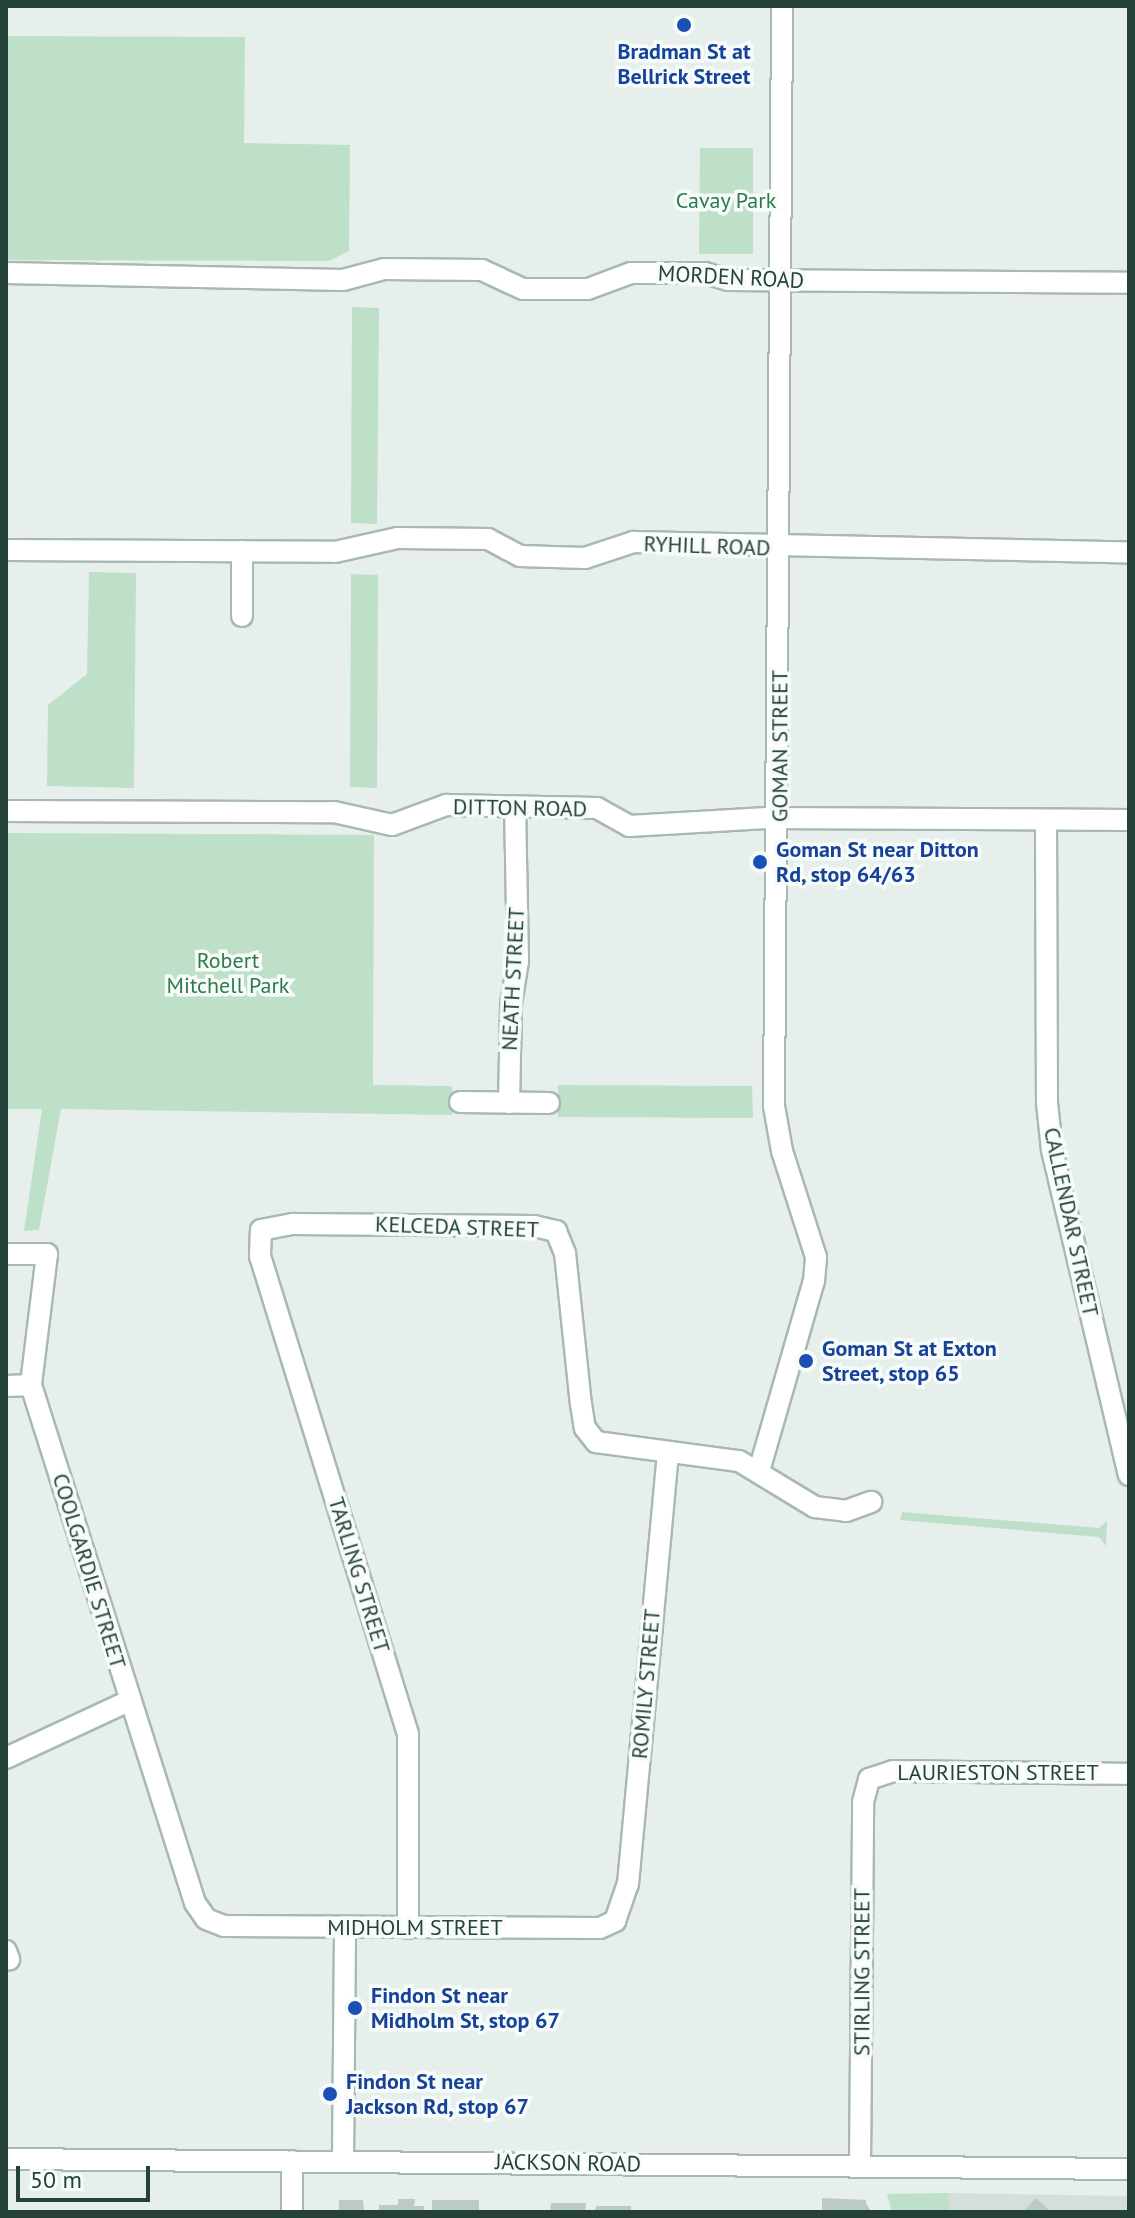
<!DOCTYPE html>
<html>
<head>
<meta charset="utf-8">
<style>
  body { margin:0 }
  #map { position:relative; width:1135px; height:2218px; overflow:hidden; background:#e6efeb; font-family:"PT Sans",sans-serif }
  div>[style] { position:absolute }
  .built>* { inset:0; background:#d4dfda }
  .green>* { inset:0; background:#bfe0c8 }
  .shadow>* { inset:0; background:#0003 }
  .building>* { inset:0; background:#bbcac4 }
  .roads { filter:drop-shadow(2px 0 #a8b8b2) drop-shadow(-2px 0 #a8b8b2) drop-shadow(0 2px #a8b8b2) drop-shadow(0 -2px #a8b8b2) }
  .minor>* { height:20px; margin:-10px; padding:0 10px; transform-origin:10px; border-radius:10px; background:#fff }
  .dots>* { width:22px; height:22px; translate:-50% -50%; box-sizing:border-box; border:4px solid #f7fbf9; border-radius:50% }
  span { translate:-50% -50%; white-space:nowrap; text-align:center; line-height:1.15; -webkit-text-stroke:7px #f7fbf9; paint-order:stroke }
  .transit-label { font-size:22px; color:#164399; font-weight:700 }
  .left { translate:0 -50%; text-align:left }
  .park-label { font-size:22px; color:#2d7a4b }
  .street-label { font-size:22px; color:#24423a }
  .frame { position:absolute; inset:0; border:8px solid #24423a; pointer-events:none }
  .scale { position:absolute; left:16px; top:2166px; width:134px; height:36px; box-sizing:border-box; border:4px solid #24423a; border-top:0; padding-left:10px; font-size:24px; line-height:28px; white-space:nowrap; color:#24423a; -webkit-text-stroke:6px #f7fbf9; paint-order:stroke }
</style>
</head>
<body>
<div id="map">
  <div class="built">
    <div style="clip-path:polygon(948px 2193px,1129px 2196px,1129px 2212px,950px 2212px)"></div>
  </div>
  <div class="green">
    <div style="clip-path:polygon(6px 36px,245px 37px,244px 143px,350px 145px,349px 251px,329px 261px,6px 260px)"></div>
    <div style="clip-path:polygon(700px 148px,753px 148px,753px 254px,699px 254px)"></div>
    <div style="clip-path:polygon(352px 307px,379px 308px,377px 524px,351px 523px)"></div>
    <div style="clip-path:polygon(89px 572px,136px 573px,134px 788px,47px 786px,48px 705px,87px 674px)"></div>
    <div style="clip-path:polygon(351px 574px,378px 575px,377px 788px,350px 787px)"></div>
    <div style="clip-path:polygon(6px 833px,374px 835px,373px 1085px,452px 1086px,452px 1115px,61px 1109px,39px 1230px,24px 1231px,42px 1109px,6px 1109px)"></div>
    <div style="clip-path:polygon(558px 1085px,752px 1086px,753px 1118px,558px 1117px)"></div>
    <div style="clip-path:polygon(902px 1512px,1099px 1528px,1107px 1521px,1106px 1546px,1099px 1537px,900px 1520px)"></div>
    <div style="clip-path:polygon(948px 2193px,950px 2212px,892px 2212px,887px 2194px)"></div>
  </div>
  <div class="shadow">
    <div style="clip-path:polygon(865px 2202px,871px 2212px,824px 2212px)"></div>
  </div>
  <div class="building">
    <div style="clip-path:polygon(822px 2198px,866px 2200px,866px 2212px,822px 2212px)"></div>
    <div style="clip-path:polygon(1036px 2198px,1051px 2212px,1023px 2212px)"></div>
    <div style="clip-path:polygon(398px 2199px,415px 2199px,414px 2206px,424px 2206px,424px 2212px,379px 2212px,379px 2205px,398px 2205px)"></div>
    <div style="clip-path:polygon(339px 2200px,363px 2200px,364px 2212px,339px 2212px)"></div>
    <div style="clip-path:polygon(432px 2200px,479px 2200px,479px 2212px,432px 2212px)"></div>
    <div style="clip-path:polygon(551px 2203px,586px 2203px,585px 2212px,550px 2212px)"></div>
    <div style="clip-path:polygon(596px 2206px,631px 2206px,631px 2212px,595px 2212px)"></div>
  </div>
  <div class="roads">
    <div class="minor">
      <div style="left:6px;top:273px;width:337px;rotate:1.2deg"></div>
      <div style="left:343px;top:280px;width:42px;rotate:-15deg"></div>
      <div style="left:384px;top:269px;width:98px;rotate:0.6deg"></div>
      <div style="left:482px;top:270px;width:45px;rotate:24.9deg"></div>
      <div style="left:523px;top:289px;width:65px"></div>
      <div style="left:588px;top:289px;width:46px;rotate:-20.4deg"></div>
      <div style="left:631px;top:273px;width:74px"></div>
      <div style="left:705px;top:273px;width:24px;rotate:17deg"></div>
      <div style="left:728px;top:280px;width:401px;rotate:0.4deg"></div>
      <div style="left:6px;top:550px;width:329px;rotate:0.3deg"></div>
      <div style="left:335px;top:552px;width:64px;rotate:-12.7deg"></div>
      <div style="left:397px;top:538px;width:91px;rotate:0.6deg"></div>
      <div style="left:488px;top:539px;width:36px;rotate:28deg"></div>
      <div style="left:520px;top:556px;width:65px;rotate:1.8deg"></div>
      <div style="left:585px;top:558px;width:51px;rotate:-18.4deg"></div>
      <div style="left:633px;top:542px;width:496px;rotate:1.2deg"></div>
      <div style="left:242px;top:616px;width:65px;rotate:-90deg"></div>
      <div style="left:6px;top:811px;width:328px;rotate:0.2deg"></div>
      <div style="left:334px;top:812px;width:59px;rotate:12.6deg"></div>
      <div style="left:392px;top:825px;width:58px;rotate:-20.3deg"></div>
      <div style="left:446px;top:805px;width:151px;rotate:1.1deg"></div>
      <div style="left:597px;top:808px;width:37px;rotate:29deg"></div>
      <div style="left:629px;top:826px;width:138px;rotate:-3.3deg"></div>
      <div style="left:767px;top:818px;width:362px;rotate:0.3deg"></div>
      <div style="left:1046px;top:820px;width:283px;rotate:89.8deg"></div>
      <div style="left:1047px;top:1103px;width:47px;rotate:83.9deg"></div>
      <div style="left:1052px;top:1150px;width:334px;rotate:76.7deg"></div>
      <div style="left:460px;top:1102px;width:89px;rotate:0.6deg"></div>
      <div style="left:509px;top:1103px;width:99px;rotate:-88.8deg"></div>
      <div style="left:511px;top:1004px;width:44px;rotate:-80.8deg"></div>
      <div style="left:518px;top:961px;width:153px;rotate:-91.1deg"></div>
      <div style="left:6px;top:1254px;width:41px"></div>
      <div style="left:47px;top:1254px;width:132px;rotate:97deg"></div>
      <div style="left:31px;top:1385px;width:543px;rotate:72.43deg"></div>
      <div style="left:195px;top:1903px;width:19px;rotate:55deg"></div>
      <div style="left:206px;top:1919px;width:19px;rotate:21deg"></div>
      <div style="left:224px;top:1926px;width:376px;rotate:0.3deg"></div>
      <div style="left:600px;top:1928px;width:17px;rotate:-25deg"></div>
      <div style="left:615px;top:1921px;width:39px;rotate:-71deg"></div>
      <div style="left:628px;top:1884px;width:433px;rotate:-84.7deg"></div>
      <div style="left:6px;top:1386px;width:25px;rotate:-2deg"></div>
      <div style="left:759px;top:1471px;width:198px;rotate:-73.9deg"></div>
      <div style="left:814px;top:1281px;width:24px;rotate:-85deg"></div>
      <div style="left:816px;top:1257px;width:111px;rotate:-107.8deg"></div>
      <div style="left:782px;top:1151px;width:46px;rotate:-100.1deg"></div>
      <div style="left:774px;top:1106px;width:1100px;rotate:-89.58deg"></div>
      <div style="left:6px;top:1758px;width:136px;rotate:-24.9deg"></div>
      <div style="left:408px;top:1928px;width:194px;rotate:-90deg"></div>
      <div style="left:408px;top:1734px;width:500px;rotate:-107.2deg"></div>
      <div style="left:260px;top:1256px;width:26px;rotate:-88deg"></div>
      <div style="left:261px;top:1230px;width:33px;rotate:-11deg"></div>
      <div style="left:293px;top:1224px;width:241px;rotate:0.5deg"></div>
      <div style="left:534px;top:1226px;width:23px;rotate:13deg"></div>
      <div style="left:556px;top:1231px;width:24px;rotate:68deg"></div>
      <div style="left:565px;top:1253px;width:152px;rotate:84deg"></div>
      <div style="left:581px;top:1404px;width:24px;rotate:81deg"></div>
      <div style="left:585px;top:1428px;width:18px;rotate:52deg"></div>
      <div style="left:596px;top:1442px;width:144px;rotate:7.6deg"></div>
      <div style="left:739px;top:1461px;width:89px;rotate:31.2deg"></div>
      <div style="left:815px;top:1507px;width:31px;rotate:7deg"></div>
      <div style="left:846px;top:1511px;width:27px;rotate:-20deg"></div>
      <div style="left:6px;top:1951px;width:9px;rotate:69deg"></div>
      <div style="left:6px;top:2159px;width:1123px;rotate:0.51deg"></div>
      <div style="left:292px;top:2161px;width:51px;rotate:90deg"></div>
      <div style="left:343px;top:2161px;width:233px;rotate:-89.5deg"></div>
      <div style="left:860px;top:2166px;width:364px;rotate:-89.5deg"></div>
      <div style="left:863px;top:1802px;width:24px;rotate:-75deg"></div>
      <div style="left:869px;top:1779px;width:25px;rotate:-18deg"></div>
      <div style="left:893px;top:1771px;width:236px;rotate:0.7deg"></div>
    </div>
  </div>
  <div class="dots">
    <div style="left:684px;top:25px;background:#1a4fb4"></div>
    <div style="left:760px;top:862px;background:#1a4fb4"></div>
    <div style="left:806px;top:1361px;background:#1a4fb4"></div>
    <div style="left:355px;top:2008px;background:#1a4fb4"></div>
    <div style="left:330px;top:2094px;background:#1a4fb4"></div>
  </div>
  <div class="transit-label">
    <span style="left:684px;top:64px">Bradman St at<br>Bellrick Street</span>
    <span class="left" style="left:776px;top:862px">Goman St near Ditton<br>Rd, stop 64/63</span>
    <span class="left" style="left:822px;top:1361px">Goman St at Exton<br>Street, stop 65</span>
    <span class="left" style="left:371px;top:2008px">Findon St near<br>Midholm St, stop 67</span>
    <span class="left" style="left:346px;top:2094px">Findon St near<br>Jackson Rd, stop 67</span>
  </div>
  <div class="park-label">
    <span style="left:726px;top:201px">Cavay Park</span>
    <span style="left:228px;top:973px">Robert<br>Mitchell Park</span>
  </div>
  <div class="street-label">
    <span style="left:731px;top:277px;rotate:3deg">MORDEN ROAD</span>
    <span style="left:707px;top:546px;rotate:2deg">RYHILL ROAD</span>
    <span style="left:780px;top:746px;rotate:-90deg">GOMAN STREET</span>
    <span style="left:520px;top:808px;rotate:1deg">DITTON ROAD</span>
    <span style="left:513px;top:979px;rotate:-87deg">NEATH STREET</span>
    <span style="left:1071px;top:1222px;rotate:78deg">CALLENDAR STREET</span>
    <span style="left:457px;top:1227px;rotate:2deg">KELCEDA STREET</span>
    <span style="left:89px;top:1571px;rotate:73deg">COOLGARDIE STREET</span>
    <span style="left:359px;top:1575px;rotate:73deg">TARLING STREET</span>
    <span style="left:646px;top:1684px;rotate:-85deg">ROMILY STREET</span>
    <span style="left:998px;top:1773px">LAURIESTON STREET</span>
    <span style="left:415px;top:1928px">MIDHOLM STREET</span>
    <span style="left:862px;top:1972px;rotate:-90deg">STIRLING STREET</span>
    <span style="left:568px;top:2163px;rotate:1deg">JACKSON ROAD</span>
  </div>
  <div class="frame"></div>
  <div class="scale">50 m</div>
</div>
</body>
</html>
